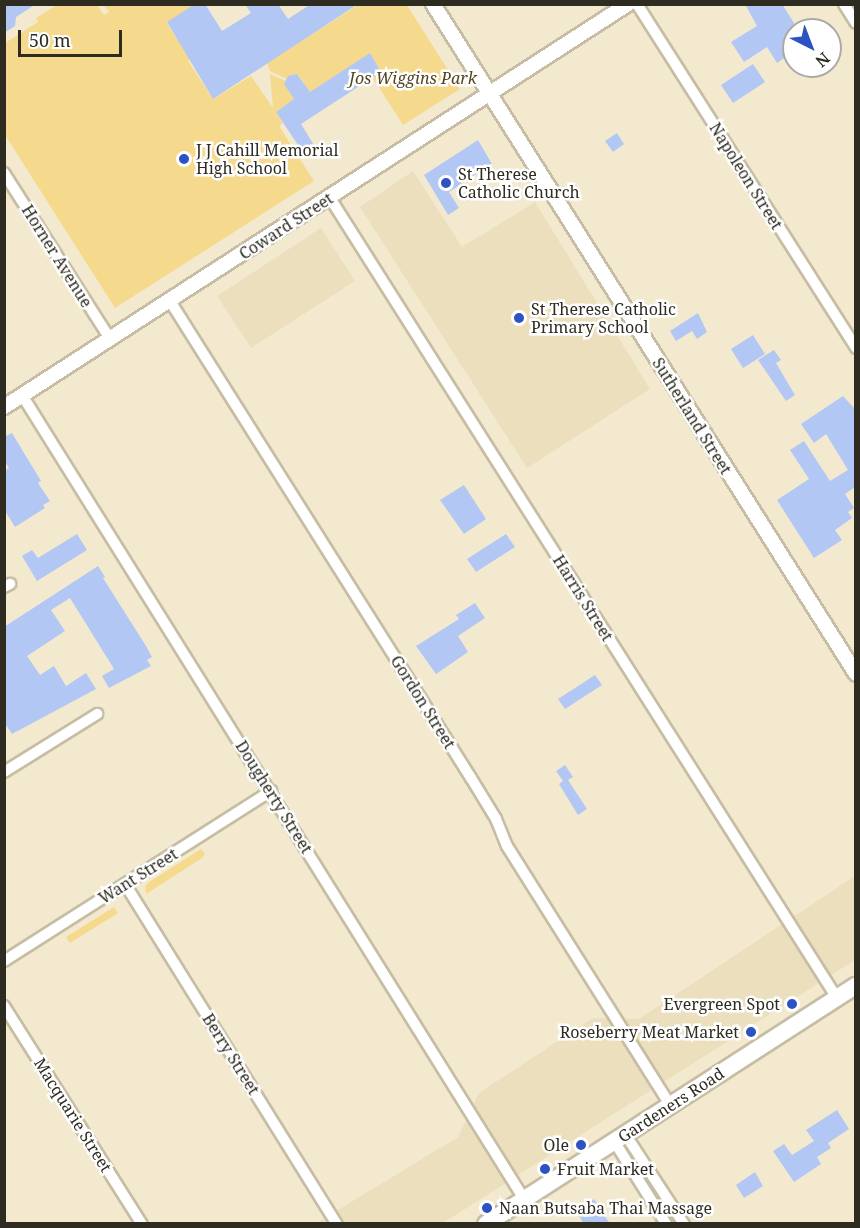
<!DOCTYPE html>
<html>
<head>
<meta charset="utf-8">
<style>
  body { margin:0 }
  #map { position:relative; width:860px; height:1228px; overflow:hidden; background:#f3e9cf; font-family:"Noto Serif",serif }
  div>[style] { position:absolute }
  .built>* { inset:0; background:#ebdfbe }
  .green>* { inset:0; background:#f5da8d }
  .building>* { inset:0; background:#b3c7f4 }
  .roads { filter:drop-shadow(2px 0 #c6bda4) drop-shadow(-2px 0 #c6bda4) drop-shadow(0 2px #c6bda4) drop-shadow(0 -2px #c6bda4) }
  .minor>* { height:10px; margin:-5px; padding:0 5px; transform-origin:5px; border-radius:5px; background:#fff }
  .tertiary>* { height:14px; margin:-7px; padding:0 7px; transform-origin:7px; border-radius:7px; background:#fff }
  .primary>* { height:16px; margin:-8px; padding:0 8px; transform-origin:8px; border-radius:8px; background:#fff }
  .dots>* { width:16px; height:16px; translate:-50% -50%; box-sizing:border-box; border:3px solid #fff; border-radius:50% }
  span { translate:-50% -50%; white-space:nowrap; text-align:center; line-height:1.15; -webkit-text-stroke:5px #fff; paint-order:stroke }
  .park-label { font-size:16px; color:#51441f; font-style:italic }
  .poi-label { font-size:16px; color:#2e2b21 }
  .left { translate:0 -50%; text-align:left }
  .right { translate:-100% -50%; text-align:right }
  .street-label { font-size:16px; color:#2e2b21 }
  .frame { position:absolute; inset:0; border:6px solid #2e2b21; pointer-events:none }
  .north { position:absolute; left:782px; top:18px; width:60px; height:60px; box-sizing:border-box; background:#fff; border:2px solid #abaaa6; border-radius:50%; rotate:138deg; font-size:16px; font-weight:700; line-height:24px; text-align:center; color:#2e2b21 }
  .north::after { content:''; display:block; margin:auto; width:21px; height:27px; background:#2d52c2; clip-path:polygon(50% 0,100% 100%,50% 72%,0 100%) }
  .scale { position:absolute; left:18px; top:30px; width:104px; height:27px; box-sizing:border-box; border:3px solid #2e2b21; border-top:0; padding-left:8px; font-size:18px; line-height:21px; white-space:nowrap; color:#2e2b21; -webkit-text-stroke:4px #fff; paint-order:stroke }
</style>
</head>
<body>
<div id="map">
  <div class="built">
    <div style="clip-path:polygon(413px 171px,462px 247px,535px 202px,650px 389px,527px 468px,360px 207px)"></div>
    <div style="clip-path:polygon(321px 228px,355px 281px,251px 348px,217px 296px)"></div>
    <div style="clip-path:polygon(855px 876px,855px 960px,443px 1223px,315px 1224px,458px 1137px,479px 1093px,593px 1018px,639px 1019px)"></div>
  </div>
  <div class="green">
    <div style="clip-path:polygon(57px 5px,97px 5px,104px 15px,109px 12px,104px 5px,195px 5px,167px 23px,186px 53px,221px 40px,188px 61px,213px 99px,251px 76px,273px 108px,270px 74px,286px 81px,304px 83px,297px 74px,288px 76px,287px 79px,270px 71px,267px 63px,358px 5px,407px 5px,460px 89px,403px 125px,366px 67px,289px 106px,287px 104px,276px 112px,283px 123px,279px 126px,314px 181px,115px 308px,5px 135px,5px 43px,38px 22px,36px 18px)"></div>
    <div style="clip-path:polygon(201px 849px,205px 854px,202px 858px,146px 894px,145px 887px,149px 882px)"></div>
    <div style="clip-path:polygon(114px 907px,118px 913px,70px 943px,66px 937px)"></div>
  </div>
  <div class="building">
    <div style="clip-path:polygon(4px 4px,36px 4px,16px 17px,15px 26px,4px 33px)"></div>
    <div style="clip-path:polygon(195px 4px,205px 4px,222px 31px,251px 13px,245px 4px,278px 4px,288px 19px,311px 4px,358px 4px,213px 99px,167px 22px)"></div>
    <div style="clip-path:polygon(745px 4px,782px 4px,794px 23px,794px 51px,777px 63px,767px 47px,744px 62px,731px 42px,757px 26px)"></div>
    <div style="clip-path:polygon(370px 53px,381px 72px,301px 124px,315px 147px,304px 154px,276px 112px,294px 99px,284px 84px,288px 76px,297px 74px,310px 92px)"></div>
    <div style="clip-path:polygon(753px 64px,765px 82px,733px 103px,721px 85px)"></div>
    <div style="clip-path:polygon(617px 133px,624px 144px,613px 152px,605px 141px)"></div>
    <div style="clip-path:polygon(478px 140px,492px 164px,449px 192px,459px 208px,448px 215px,424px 175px)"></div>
    <div style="clip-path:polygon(698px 313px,707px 332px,697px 339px,692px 331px,676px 341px,670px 331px)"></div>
    <div style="clip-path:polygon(753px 335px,765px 354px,743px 368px,731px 349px)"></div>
    <div style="clip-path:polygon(774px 350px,781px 360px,776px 363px,795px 395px,786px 401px,758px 360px)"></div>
    <div style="clip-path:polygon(843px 396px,855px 409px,855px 487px,845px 494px,854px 508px,848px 512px,852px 518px,835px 530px,842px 540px,814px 558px,777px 500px,809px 479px,790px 450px,804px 441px,830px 481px,848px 470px,826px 434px,814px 443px,801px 424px)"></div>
    <div style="clip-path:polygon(12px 433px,41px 481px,38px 483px,50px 501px,43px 505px,45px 508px,15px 527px,4px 509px,4px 471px,9px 468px,4px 460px,4px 437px)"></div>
    <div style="clip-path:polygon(464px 485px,486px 519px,464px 534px,440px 500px)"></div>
    <div style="clip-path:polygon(77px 534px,87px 550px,37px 581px,22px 556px,32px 550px,38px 558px)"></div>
    <div style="clip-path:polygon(506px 534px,515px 547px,476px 572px,467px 559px)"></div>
    <div style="clip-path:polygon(98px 566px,105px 577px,103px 578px,146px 646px,152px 657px,147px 660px,151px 666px,109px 688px,102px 676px,114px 669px,70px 598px,51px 610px,65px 631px,27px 656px,40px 675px,54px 666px,66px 686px,86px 673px,96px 689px,12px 734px,4px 722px,4px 627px)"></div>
    <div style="clip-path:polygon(475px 603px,485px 618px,458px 636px,468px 652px,436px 674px,416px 646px,459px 619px,456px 615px)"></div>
    <div style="clip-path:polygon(595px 675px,602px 685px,565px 709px,558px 699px)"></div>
    <div style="clip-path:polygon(565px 765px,573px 777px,568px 780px,587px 809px,578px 815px,559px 784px,563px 781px,556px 771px)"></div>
    <div style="clip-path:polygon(837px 1110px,849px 1129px,828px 1143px,831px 1148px,817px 1157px,821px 1164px,794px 1182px,773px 1151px,784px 1144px,792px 1155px,814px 1141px,806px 1130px)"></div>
    <div style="clip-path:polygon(755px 1172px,763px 1186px,744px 1198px,736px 1185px)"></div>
    <div style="clip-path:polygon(594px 1199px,610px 1224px,584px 1224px,576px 1211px)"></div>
  </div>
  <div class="roads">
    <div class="minor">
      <div style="left:637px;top:4px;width:408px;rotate:57.5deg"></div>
      <div style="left:844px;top:4px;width:22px;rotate:58deg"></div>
      <div style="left:4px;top:173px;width:197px;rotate:57.4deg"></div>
      <div style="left:330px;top:198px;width:947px;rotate:57.64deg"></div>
      <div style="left:170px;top:301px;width:564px;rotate:57.75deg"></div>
      <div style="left:471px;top:778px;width:48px;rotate:58.6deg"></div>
      <div style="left:496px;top:819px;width:29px;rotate:68deg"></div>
      <div style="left:507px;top:846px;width:306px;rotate:57.8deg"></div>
      <div style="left:22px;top:395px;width:948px;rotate:58.02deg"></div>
      <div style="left:4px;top:587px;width:7px;rotate:-27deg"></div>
      <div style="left:4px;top:772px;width:110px;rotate:-31.9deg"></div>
      <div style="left:125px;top:884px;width:401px;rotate:58.1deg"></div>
      <div style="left:4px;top:961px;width:317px;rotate:-32.5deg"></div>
      <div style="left:4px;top:1006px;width:258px;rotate:57.7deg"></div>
      <div style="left:625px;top:1134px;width:108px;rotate:56.8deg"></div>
      <div style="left:614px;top:1141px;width:98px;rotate:57.9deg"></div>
    </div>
    <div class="tertiary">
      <div style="left:433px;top:4px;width:792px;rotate:57.73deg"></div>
      <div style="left:4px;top:407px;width:743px;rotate:-32.86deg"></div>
    </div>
    <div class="primary">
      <div style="left:486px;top:1224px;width:440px;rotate:-32.8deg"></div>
    </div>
  </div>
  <div class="dots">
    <div style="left:184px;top:159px;background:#2d52c2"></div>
    <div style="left:446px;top:183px;background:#2d52c2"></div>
    <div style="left:519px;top:318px;background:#2d52c2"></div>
    <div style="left:792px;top:1004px;background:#2d52c2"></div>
    <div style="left:751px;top:1032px;background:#2d52c2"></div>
    <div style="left:581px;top:1145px;background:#2d52c2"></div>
    <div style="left:545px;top:1169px;background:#2d52c2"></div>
    <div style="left:487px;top:1208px;background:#2d52c2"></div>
  </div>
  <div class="park-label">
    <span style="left:413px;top:78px">Jos Wiggins Park</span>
  </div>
  <div class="poi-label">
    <span class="left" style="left:196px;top:159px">J J Cahill Memorial<br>High School</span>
    <span class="left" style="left:458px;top:183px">St Therese<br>Catholic Church</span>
    <span class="left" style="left:531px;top:318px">St Therese Catholic<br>Primary School</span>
    <span class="right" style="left:780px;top:1004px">Evergreen Spot</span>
    <span class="right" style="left:739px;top:1032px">Roseberry Meat Market</span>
    <span class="right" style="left:569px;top:1145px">Ole</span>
    <span class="left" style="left:557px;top:1169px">Fruit Market</span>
    <span class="left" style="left:499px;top:1208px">Naan Butsaba Thai Massage</span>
  </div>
  <div class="street-label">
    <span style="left:746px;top:176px;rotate:58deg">Napoleon Street</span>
    <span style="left:286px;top:226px;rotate:-33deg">Coward Street</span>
    <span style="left:57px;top:256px;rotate:58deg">Horner Avenue</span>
    <span style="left:692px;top:416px;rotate:58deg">Sutherland Street</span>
    <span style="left:583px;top:598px;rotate:58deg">Harris Street</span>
    <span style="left:423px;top:702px;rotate:58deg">Gordon Street</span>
    <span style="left:274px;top:797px;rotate:58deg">Dougherty Street</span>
    <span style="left:138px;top:876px;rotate:-32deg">Want Street</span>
    <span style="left:231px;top:1054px;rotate:58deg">Berry Street</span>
    <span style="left:671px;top:1105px;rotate:-33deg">Gardeners Road</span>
    <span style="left:73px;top:1115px;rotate:58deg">Macquarie Street</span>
  </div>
  <div class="frame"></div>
  <div class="north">N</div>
  <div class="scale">50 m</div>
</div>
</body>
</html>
